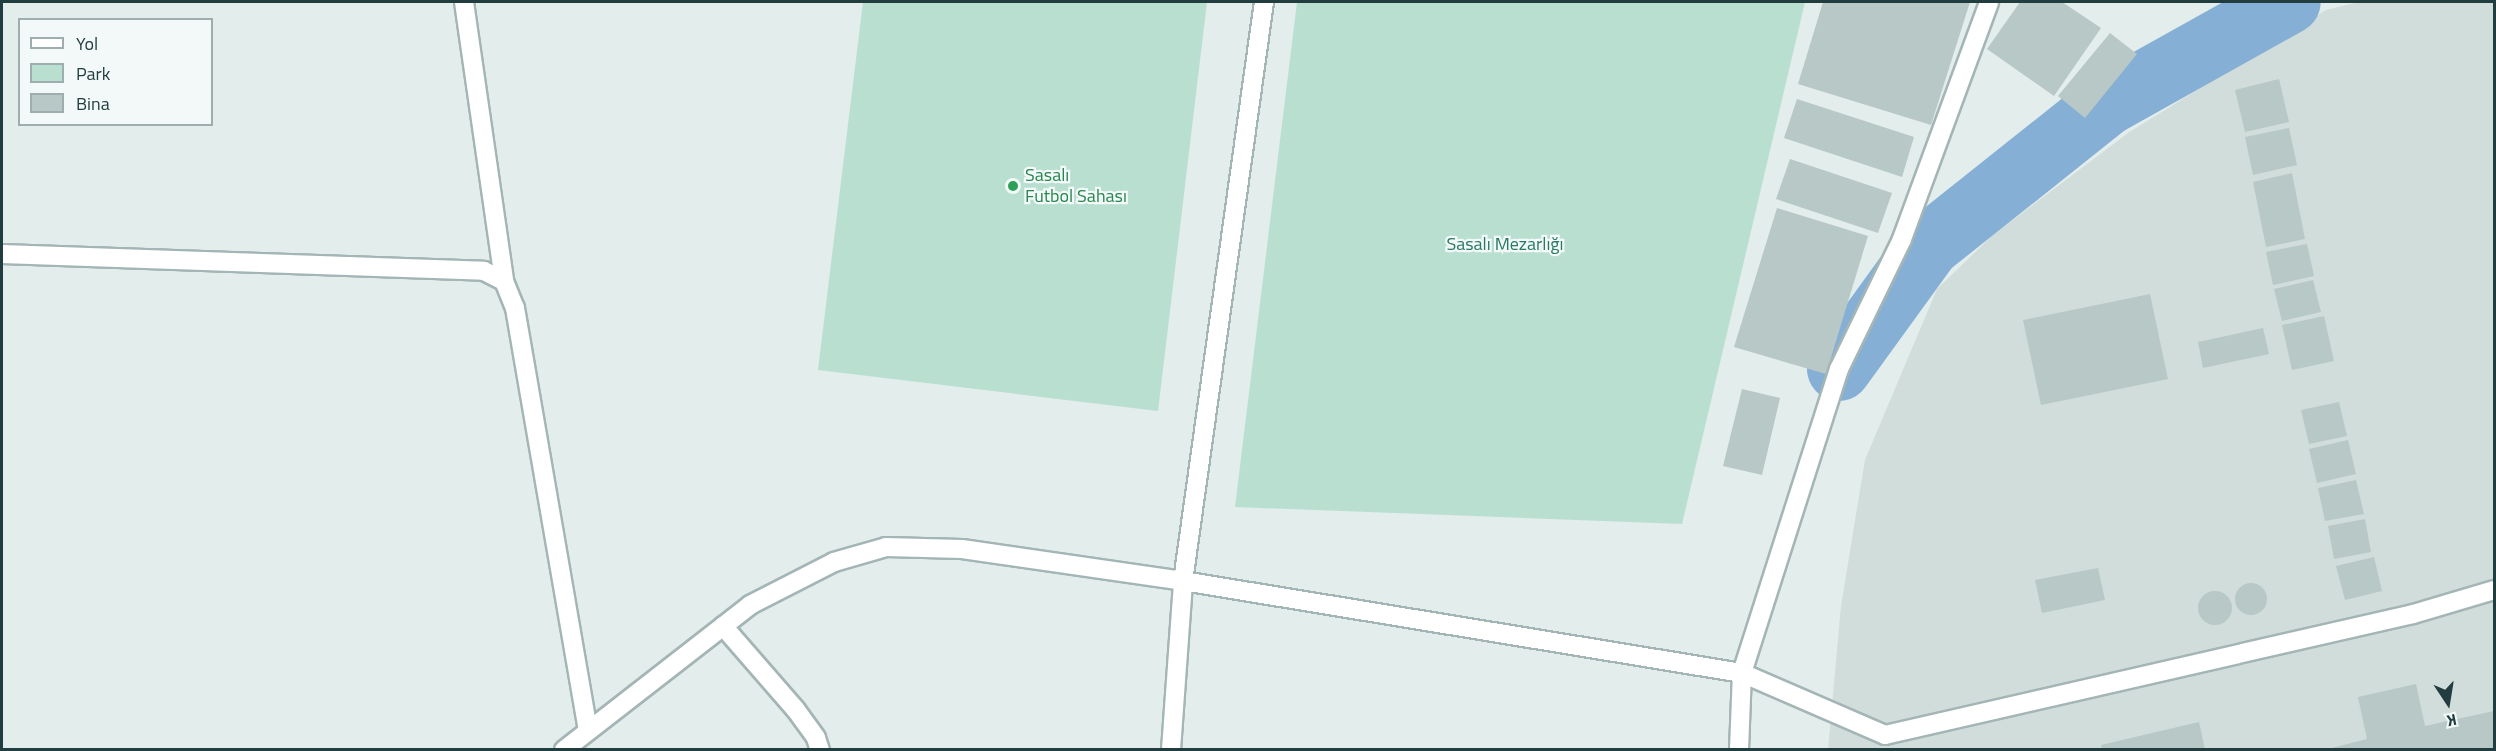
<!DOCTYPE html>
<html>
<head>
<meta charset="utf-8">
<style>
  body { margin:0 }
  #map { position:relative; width:2496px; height:751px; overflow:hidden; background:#e2edec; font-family:"Titillium Web",sans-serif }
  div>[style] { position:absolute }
  .built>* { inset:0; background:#d0dddb }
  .green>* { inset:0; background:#b9dfd0 }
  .river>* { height:64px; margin:-32px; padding:0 32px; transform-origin:32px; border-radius:32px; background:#86afd5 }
  .building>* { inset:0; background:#b7c8c6 }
  .round { border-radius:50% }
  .roads { filter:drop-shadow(2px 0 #a4b5b5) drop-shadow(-2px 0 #a4b5b5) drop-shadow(0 2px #a4b5b5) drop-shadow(0 -2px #a4b5b5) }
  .minor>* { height:18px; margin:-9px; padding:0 9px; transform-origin:9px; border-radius:9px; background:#fff }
  .dots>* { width:16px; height:16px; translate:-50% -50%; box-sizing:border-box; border:3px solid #f2f9f8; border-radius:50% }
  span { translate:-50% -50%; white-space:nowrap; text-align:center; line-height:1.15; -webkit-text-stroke:4.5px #f2f9f8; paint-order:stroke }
  .leisure-label { font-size:18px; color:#27864d }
  .left { translate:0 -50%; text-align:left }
  .park-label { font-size:18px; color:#287962 }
  .frame { position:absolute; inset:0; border:3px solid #213d3f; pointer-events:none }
  .legend { position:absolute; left:18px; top:18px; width:195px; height:108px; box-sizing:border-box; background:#f2f9f8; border:2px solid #9eaeae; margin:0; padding:8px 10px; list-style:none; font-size:18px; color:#213d3f }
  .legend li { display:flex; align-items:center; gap:12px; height:30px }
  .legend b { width:30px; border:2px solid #9eaeae }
  .north { position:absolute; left:2418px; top:673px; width:60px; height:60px; -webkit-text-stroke:4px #f2f9f8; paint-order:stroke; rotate:168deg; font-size:16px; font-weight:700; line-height:24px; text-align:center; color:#213d3f }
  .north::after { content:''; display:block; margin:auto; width:21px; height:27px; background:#213d3f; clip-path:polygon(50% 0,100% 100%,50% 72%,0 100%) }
</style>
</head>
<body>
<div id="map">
  <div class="built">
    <div style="clip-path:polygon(2359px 2px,2494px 2px,2494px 749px,1828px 750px,1841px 606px,1865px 460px,1937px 289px,1993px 235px,2128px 133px,2326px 10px)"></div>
  </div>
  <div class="green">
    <div style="clip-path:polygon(863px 2px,1207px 2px,1158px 411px,818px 370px)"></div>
    <div style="clip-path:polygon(1297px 2px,1805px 2px,1682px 524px,1235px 507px)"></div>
  </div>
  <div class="river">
    <div style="left:1839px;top:369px;width:152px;rotate:-54.1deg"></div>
    <div style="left:1928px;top:246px;width:230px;rotate:-38.5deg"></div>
    <div style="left:2108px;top:103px;width:207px;rotate:-29.2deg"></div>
  </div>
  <div class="building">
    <div style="clip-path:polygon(1823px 2px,1970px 2px,1931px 125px,1798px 84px)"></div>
    <div style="clip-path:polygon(2020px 2px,2062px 2px,2101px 28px,2054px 96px,1987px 49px)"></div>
    <div style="clip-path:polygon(2110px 33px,2137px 54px,2085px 118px,2058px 96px)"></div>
    <div style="clip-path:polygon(2279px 79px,2289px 122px,2245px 132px,2235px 90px)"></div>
    <div style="clip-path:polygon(1797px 99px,1914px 137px,1902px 177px,1784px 138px)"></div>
    <div style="clip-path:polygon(2289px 128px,2297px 165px,2253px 175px,2245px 137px)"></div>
    <div style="clip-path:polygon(1790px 159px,1892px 193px,1878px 233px,1776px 199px)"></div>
    <div style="clip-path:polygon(2292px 173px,2305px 239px,2266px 247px,2253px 182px)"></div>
    <div style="clip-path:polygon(1777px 208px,1868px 236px,1826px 374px,1734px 347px)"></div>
    <div style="clip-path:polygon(2307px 244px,2314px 276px,2273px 285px,2266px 252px)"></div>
    <div style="clip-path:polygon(2313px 280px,2321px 312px,2282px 321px,2274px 289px)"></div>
    <div style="clip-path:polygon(2150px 294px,2168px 379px,2041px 405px,2023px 320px)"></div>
    <div style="clip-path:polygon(2324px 316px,2334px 361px,2292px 370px,2282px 325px)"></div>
    <div style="clip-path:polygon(2263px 328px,2269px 354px,2203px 368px,2198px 342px)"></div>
    <div style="clip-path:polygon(1742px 389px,1780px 398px,1762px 475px,1723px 466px)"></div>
    <div style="clip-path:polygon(2339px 402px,2347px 436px,2309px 444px,2301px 410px)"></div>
    <div style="clip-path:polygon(2348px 440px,2356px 474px,2317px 483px,2309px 449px)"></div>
    <div style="clip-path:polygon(2356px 480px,2364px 514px,2325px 521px,2318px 488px)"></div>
    <div style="clip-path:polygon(2365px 519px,2371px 552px,2334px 559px,2328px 526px)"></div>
    <div style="clip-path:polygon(2374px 557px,2382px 591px,2345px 600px,2336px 566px)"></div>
    <div style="clip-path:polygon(2098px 568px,2105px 600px,2042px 613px,2035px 580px)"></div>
    <div class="round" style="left:2235px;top:583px;width:32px;height:32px"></div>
    <div class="round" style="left:2198px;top:591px;width:34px;height:34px"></div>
    <div style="clip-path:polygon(2416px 684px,2425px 726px,2494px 711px,2494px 750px,2324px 750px,2367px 739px,2358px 697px)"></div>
    <div style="clip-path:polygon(2199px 722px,2205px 750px,2102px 750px,2101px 745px)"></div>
  </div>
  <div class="roads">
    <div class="minor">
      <div style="left:464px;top:2px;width:282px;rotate:81.8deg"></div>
      <div style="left:504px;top:281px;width:29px;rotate:68deg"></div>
      <div style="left:515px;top:308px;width:428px;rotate:80.2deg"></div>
      <div style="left:2px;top:254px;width:482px;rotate:2deg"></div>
      <div style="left:484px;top:271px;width:22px;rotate:27deg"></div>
      <div style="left:723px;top:626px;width:111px;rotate:49deg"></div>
      <div style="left:796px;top:710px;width:34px;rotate:54deg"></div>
      <div style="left:816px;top:738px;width:13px;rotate:72deg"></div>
      <div style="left:564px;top:750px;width:236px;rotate:-37.9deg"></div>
      <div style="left:750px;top:605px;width:94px;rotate:-27.1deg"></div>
      <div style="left:834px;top:562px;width:54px;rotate:-16.1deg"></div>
      <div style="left:886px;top:547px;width:76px;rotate:1.5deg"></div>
      <div style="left:962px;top:549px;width:223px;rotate:8.2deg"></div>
      <div style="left:1183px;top:581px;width:567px;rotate:9.35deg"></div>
      <div style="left:1742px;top:673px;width:156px;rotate:23.4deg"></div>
      <div style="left:1885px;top:735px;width:542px;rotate:-12.91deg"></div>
      <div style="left:2413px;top:614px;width:84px;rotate:-16.5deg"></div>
      <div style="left:1171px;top:750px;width:169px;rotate:-85.9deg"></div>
      <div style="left:1183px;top:581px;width:585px;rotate:-82.04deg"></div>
      <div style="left:1739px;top:750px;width:77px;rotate:-87.8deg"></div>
      <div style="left:1742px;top:673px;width:319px;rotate:-72.3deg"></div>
      <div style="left:1839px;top:369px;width:144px;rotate:-64.1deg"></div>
      <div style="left:1902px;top:239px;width:252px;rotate:-69.8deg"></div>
    </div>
  </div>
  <div class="dots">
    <div style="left:1013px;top:186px;background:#2e9e5b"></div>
  </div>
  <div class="leisure-label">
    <span class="left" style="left:1025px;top:186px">Sasalı<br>Futbol Sahası</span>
  </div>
  <div class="park-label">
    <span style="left:1505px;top:244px">Sasalı Mezarlığı</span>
  </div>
  <div class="frame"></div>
  <ul class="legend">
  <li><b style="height:8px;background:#fff"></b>Yol</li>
  <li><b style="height:16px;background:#b9dfd0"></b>Park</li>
  <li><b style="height:16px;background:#b7c8c6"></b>Bina</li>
  </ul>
  <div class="north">K</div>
</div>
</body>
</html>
